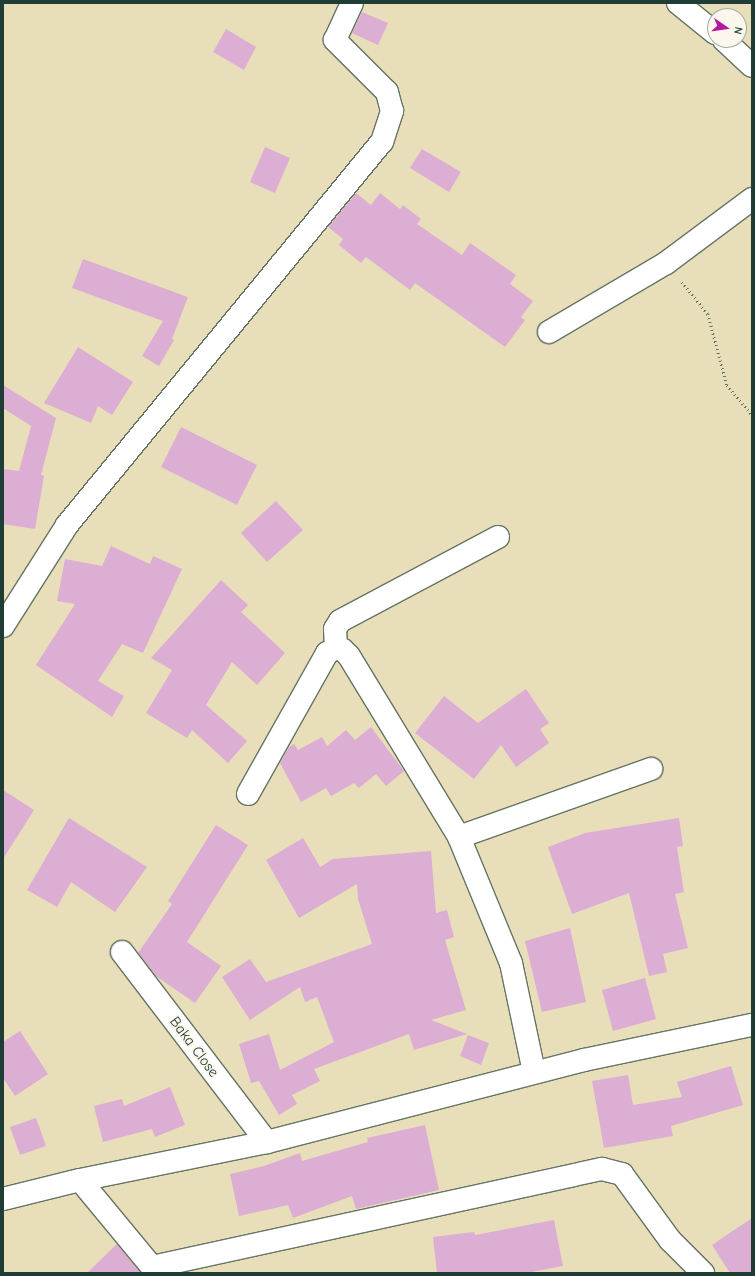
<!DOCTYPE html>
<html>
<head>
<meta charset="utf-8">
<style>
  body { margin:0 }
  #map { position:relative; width:755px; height:1276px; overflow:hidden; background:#e8deba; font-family:"Comic Neue",sans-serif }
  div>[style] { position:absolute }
  .building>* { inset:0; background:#ddaed3 }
  .path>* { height:2.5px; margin-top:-1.25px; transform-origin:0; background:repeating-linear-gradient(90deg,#657563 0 1px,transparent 0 4px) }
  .roads { filter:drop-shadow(1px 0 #657563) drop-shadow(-1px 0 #657563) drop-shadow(0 1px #657563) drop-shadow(0 -1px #657563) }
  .street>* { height:22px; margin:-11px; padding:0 11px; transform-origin:11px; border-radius:11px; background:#fff }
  span { translate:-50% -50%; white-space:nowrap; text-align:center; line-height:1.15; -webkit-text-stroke:4px #fbf7ec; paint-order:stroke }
  .street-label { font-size:15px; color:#1f3d34 }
  .frame { position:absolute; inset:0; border:4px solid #1f3d34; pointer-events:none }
  .north { position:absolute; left:707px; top:8px; width:40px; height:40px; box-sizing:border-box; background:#fbf7ec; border:1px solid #a3ada2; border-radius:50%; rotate:103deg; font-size:11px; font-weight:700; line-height:16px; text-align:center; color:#1f3d34 }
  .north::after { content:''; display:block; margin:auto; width:14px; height:18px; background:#b5179e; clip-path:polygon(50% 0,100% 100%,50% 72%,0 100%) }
</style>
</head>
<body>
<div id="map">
  <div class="building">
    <div style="clip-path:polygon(362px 12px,388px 23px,378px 45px,352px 33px)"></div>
    <div style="clip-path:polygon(226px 29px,256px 47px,244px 70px,213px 52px)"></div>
    <div style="clip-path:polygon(265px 147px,290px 158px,275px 193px,250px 182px)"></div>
    <div style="clip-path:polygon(422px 149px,461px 172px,449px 192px,410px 168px)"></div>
    <div style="clip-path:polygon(356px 193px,371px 205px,380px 193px,400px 209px,403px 205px,421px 219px,417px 224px,462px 255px,470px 243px,516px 275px,510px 284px,533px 301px,521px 317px,525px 320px,505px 347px,415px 283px,410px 290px,366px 257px,361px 263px,339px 245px,343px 239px,328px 227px)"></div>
    <div style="clip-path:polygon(83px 259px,188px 297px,172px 339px,174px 340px,159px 366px,142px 356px,163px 321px,72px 288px)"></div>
    <div style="clip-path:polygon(78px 347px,133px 382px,112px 415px,98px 406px,91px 423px,44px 403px)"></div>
    <div style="clip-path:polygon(3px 385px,56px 418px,41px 475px,44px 476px,35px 529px,3px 524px,3px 469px,19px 471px,31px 426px,3px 408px)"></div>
    <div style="clip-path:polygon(181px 427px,257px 465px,237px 505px,161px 467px)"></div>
    <div style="clip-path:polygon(276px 501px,303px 530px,267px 562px,241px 533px)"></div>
    <div style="clip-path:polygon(111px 546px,150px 564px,153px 556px,182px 569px,143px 653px,122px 644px,98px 681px,124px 696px,112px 717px,36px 665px,75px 604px,57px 601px,65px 559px,102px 566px)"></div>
    <div style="clip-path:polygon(221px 580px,248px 605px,241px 612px,285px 653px,257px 685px,232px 662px,206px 705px,247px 741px,228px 763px,192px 730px,187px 738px,146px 713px,172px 670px,151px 658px)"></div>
    <div style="clip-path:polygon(526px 689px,549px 723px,540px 729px,549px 743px,516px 767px,501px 745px,474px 779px,415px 733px,444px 696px,478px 723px)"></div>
    <div style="clip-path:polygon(371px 727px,404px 771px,386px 786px,376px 774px,359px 788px,354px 783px,331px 796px,326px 788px,301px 802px,280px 763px,289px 747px,294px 744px,298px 750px,322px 737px,327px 746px,346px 730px,355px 740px)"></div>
    <div style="clip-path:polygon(3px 790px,34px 810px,3px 859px)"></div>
    <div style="clip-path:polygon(69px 818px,147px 867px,115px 912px,71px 882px,57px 907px,27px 890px)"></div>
    <div style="clip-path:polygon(679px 818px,683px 846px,677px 847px,684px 892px,675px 894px,688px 948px,663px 954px,667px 972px,649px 976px,629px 893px,572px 914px,548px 847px,585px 833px)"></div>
    <div style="clip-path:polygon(216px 825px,248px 845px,187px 942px,221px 966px,195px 1003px,156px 976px,138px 953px,172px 904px,168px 901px)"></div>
    <div style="clip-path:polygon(303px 838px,320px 867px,333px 859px,431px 851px,436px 913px,447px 910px,454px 937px,445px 940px,466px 1010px,431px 1020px,467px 1034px,414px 1050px,409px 1034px,314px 1069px,320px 1081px,292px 1095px,297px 1104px,279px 1115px,259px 1081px,251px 1083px,239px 1044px,269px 1034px,280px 1070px,334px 1042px,317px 997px,305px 1002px,300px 987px,250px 1020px,222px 977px,250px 959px,266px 982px,372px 944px,358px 899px,357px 884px,299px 918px,266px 860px)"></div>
    <div style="clip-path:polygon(570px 928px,586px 1002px,542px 1012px,525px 941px)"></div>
    <div style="clip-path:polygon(645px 978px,656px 1019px,613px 1031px,602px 990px)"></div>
    <div style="clip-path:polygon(20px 1031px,48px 1074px,15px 1096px,3px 1078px,3px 1042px)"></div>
    <div style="clip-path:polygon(468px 1035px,489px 1043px,481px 1065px,460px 1056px)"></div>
    <div style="clip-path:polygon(731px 1066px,743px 1105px,671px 1126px,673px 1136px,604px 1148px,592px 1081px,628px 1075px,633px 1105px,682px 1097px,677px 1082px)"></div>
    <div style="clip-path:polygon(170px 1087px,185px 1125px,155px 1137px,152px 1129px,103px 1142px,94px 1106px,122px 1099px,124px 1106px)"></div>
    <div style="clip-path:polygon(36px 1118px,46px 1146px,20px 1155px,10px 1127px)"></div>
    <div style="clip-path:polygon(425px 1125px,439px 1190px,356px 1209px,352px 1196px,293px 1218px,288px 1205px,239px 1216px,230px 1174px,264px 1166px,300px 1153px,302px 1161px,368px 1142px,367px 1138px)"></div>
    <div style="clip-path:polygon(752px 1218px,752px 1273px,730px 1273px,712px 1245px)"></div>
    <div style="clip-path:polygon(554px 1220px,563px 1266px,526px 1273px,437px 1273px,433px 1237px,474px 1232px,475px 1235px)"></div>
    <div style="clip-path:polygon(117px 1244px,141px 1273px,87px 1273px)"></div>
  </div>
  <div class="path">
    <div style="left:682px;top:282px;width:41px;rotate:50.9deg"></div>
    <div style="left:708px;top:314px;width:73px;rotate:75deg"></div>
    <div style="left:727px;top:385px;width:39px;rotate:50deg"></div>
  </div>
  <div class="roads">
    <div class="street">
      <div style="left:678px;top:3px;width:48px;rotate:39deg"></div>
      <div style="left:724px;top:40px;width:38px;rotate:43deg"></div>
      <div style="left:549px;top:332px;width:136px;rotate:-30.5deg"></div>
      <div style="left:666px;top:263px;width:107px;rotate:-36.7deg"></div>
      <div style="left:3px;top:626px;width:120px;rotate:-57.6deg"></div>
      <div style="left:67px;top:525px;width:496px;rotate:-50.6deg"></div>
      <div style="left:382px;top:142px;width:33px;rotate:-72deg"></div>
      <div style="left:392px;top:111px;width:20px;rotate:-105deg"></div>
      <div style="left:387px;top:92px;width:74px;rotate:-135deg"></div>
      <div style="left:335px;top:40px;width:41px;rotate:-65.3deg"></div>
      <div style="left:336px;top:648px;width:19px;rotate:-93deg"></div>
      <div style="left:335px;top:629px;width:9px;rotate:-58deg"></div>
      <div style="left:340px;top:621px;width:179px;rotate:-28deg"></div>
      <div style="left:248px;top:794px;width:162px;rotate:-60.7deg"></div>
      <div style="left:327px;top:653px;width:10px;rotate:-29deg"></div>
      <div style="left:336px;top:648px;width:7px;rotate:16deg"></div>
      <div style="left:343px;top:650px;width:8px;rotate:45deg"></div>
      <div style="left:349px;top:656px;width:212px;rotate:58.7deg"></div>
      <div style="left:459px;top:837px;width:136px;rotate:67.6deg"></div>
      <div style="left:511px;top:963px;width:111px;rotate:78.1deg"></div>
      <div style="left:459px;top:837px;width:204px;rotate:-19.5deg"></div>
      <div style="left:122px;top:952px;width:239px;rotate:52.7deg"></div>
      <div style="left:80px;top:1180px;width:121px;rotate:50.4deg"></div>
      <div style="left:3px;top:1199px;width:79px;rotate:-13.9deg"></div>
      <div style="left:80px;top:1180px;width:191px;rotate:-11.5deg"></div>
      <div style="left:267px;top:1142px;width:327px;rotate:-14.5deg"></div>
      <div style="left:584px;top:1060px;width:172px;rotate:-11.8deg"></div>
      <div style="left:152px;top:1267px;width:461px;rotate:-12.3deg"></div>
      <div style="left:602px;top:1169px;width:21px;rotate:14deg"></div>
      <div style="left:622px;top:1174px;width:82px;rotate:54deg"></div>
      <div style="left:670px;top:1240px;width:47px;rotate:45deg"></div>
    </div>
  </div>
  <div class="street-label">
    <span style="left:194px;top:1047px;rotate:53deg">Baka Close</span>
  </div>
  <div class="frame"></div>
  <div class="north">N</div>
</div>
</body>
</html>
